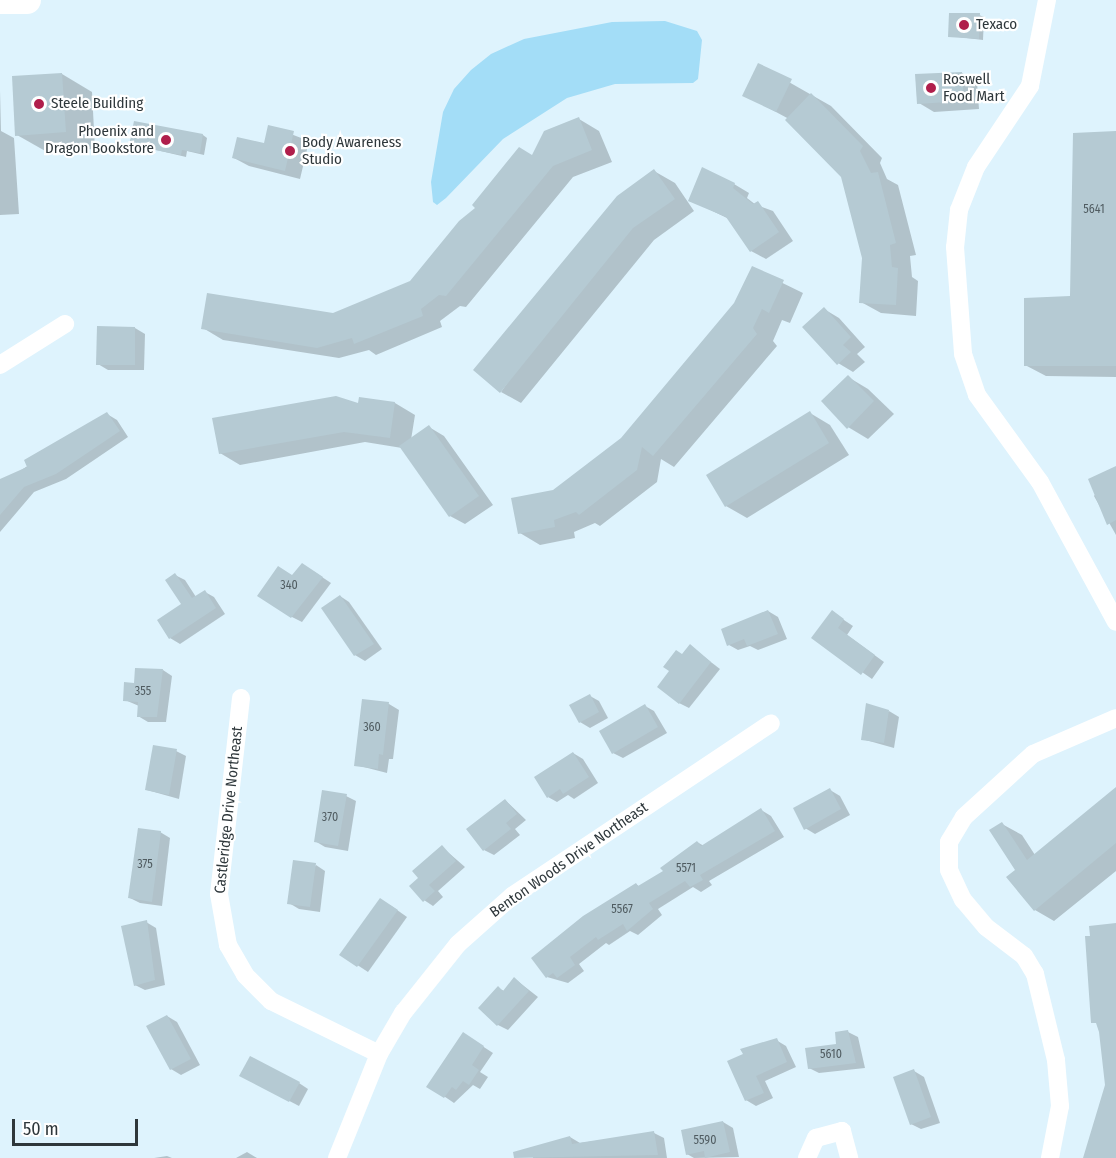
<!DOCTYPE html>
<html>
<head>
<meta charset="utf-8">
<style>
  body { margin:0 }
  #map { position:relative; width:1116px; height:1158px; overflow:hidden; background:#def3fd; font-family:"Fira Sans Condensed",sans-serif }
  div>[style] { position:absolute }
  .water>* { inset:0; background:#a3ddf7 }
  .shadow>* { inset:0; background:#0003 }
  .building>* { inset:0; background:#b5cad3 }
  .minor>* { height:18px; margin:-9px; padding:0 9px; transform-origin:9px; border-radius:9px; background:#fff }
  .primary>* { height:28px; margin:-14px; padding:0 14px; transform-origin:14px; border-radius:14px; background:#fff }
  .dots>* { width:16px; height:16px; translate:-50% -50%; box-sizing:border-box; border:3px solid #fff; border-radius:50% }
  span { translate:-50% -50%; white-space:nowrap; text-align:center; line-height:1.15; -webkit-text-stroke:4.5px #fff; paint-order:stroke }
  .number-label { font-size:12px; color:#505c61 }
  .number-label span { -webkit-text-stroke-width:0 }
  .poi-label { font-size:15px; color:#2e373b }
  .left { translate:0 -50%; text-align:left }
  .right { translate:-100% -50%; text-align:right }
  .street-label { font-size:15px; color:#2e373b }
  .scale { position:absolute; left:12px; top:1119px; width:126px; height:27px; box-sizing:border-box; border:3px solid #2e373b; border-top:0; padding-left:8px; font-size:18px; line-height:21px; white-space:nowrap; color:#2e373b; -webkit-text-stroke:4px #fff; paint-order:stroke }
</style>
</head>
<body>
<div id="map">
  <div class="water">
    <div style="clip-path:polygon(665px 21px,697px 31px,702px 40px,698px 79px,693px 83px,615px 84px,567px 98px,503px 139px,446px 198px,437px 205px,433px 202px,431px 182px,443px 112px,454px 89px,471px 70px,491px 54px,524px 39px,612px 22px)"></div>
  </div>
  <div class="shadow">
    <div style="clip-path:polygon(979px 15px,984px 17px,983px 40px,950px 36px)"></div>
    <div style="clip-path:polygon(759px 65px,831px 106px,882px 158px,880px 163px,887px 179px,898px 185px,916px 255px,910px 256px,912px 277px,918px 281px,916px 316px,881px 313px,861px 302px,864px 258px,843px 177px,789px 119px,744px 95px)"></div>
    <div style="clip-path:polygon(962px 73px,977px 82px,979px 109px,934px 112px,919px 103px)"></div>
    <div style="clip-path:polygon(62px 74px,92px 92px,95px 149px,47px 152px,17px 135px)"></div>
    <div style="clip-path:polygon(0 90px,1px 131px,14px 138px,19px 214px,0 215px)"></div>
    <div style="clip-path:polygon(579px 119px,599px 131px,612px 162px,573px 177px,466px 307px,460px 306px,440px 321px,442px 327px,376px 355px,369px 350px,339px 358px,223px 340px,203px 328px,333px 315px,411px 282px,477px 208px)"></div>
    <div style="clip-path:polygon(270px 126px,309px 141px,300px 179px,249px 166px,234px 158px,265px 145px)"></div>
    <div style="clip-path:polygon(1116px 132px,1116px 377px,1046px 376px,1025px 365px,1072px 298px)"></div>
    <div style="clip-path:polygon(203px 135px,207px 138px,204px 155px,187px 151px,186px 157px,131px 144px)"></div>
    <div style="clip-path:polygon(654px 171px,675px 183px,694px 211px,654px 240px,521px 403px,501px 392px)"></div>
    <div style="clip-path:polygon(734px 184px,749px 193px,747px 198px,756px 205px,773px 211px,793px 241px,766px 259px,751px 251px,729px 219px,690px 200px)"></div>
    <div style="clip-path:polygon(752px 268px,803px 293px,790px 323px,782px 320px,773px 341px,777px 346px,674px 467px,661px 459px,657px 482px,600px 526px,595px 523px,574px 532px,575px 538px,540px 545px,520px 533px,554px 491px,622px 439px,736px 304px)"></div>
    <div style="clip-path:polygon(824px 309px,839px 318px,865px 347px,857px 354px,865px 362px,853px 372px,838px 363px)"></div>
    <div style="clip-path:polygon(135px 328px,145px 334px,144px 370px,108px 370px,98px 364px)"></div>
    <div style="clip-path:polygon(848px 377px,868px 389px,894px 414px,868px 439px,848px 427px)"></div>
    <div style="clip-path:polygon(395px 403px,415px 415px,411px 440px,429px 427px,444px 436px,493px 505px,465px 524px,450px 516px,402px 448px,365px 442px,240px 465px,220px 453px,359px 405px)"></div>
    <div style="clip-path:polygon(810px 413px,830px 425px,849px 455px,747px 518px,726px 506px,708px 476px)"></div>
    <div style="clip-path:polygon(107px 414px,117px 420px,128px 437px,66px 479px,34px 492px,0 532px,0 484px)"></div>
    <div style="clip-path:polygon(1116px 467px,1116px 535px,1094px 496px)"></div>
    <div style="clip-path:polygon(313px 571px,331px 583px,302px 622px,292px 617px,293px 577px)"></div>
    <div style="clip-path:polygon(175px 575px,185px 580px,196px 597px,205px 592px,214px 597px,225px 614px,180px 644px,170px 638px,183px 605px)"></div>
    <div style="clip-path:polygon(340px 596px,349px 602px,382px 649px,365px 661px,355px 655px,323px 609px)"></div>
    <div style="clip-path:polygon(768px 611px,778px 617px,787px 639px,758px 650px,750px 646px,738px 650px,729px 645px)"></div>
    <div style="clip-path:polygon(832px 612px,853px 626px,847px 635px,884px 662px,872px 679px,813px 638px)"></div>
    <div style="clip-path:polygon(690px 646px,720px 669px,689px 708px,679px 703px)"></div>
    <div style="clip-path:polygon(163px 670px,172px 676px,166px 722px,148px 722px,138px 716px,139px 706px,125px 700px,136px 684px)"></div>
    <div style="clip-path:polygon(590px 696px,599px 701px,608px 718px,590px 728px,580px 722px)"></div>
    <div style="clip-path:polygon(363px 701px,389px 704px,399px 710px,393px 759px,389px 759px,387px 773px,356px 765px)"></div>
    <div style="clip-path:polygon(645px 706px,654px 711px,667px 733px,623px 758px,613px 753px)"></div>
    <div style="clip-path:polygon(889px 711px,899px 717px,894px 748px,862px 739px)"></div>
    <div style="clip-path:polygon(176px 751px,186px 756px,179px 799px,147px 790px)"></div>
    <div style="clip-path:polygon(573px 753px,583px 759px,598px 783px,574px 799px,568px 795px,557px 802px,548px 797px)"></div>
    <div style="clip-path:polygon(1116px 789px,1116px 871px,1054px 921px,1035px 910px,1002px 824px,1022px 835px,1035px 855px)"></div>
    <div style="clip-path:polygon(830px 790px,840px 796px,850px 815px,815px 834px,805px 828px)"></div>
    <div style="clip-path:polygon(346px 796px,356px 801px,348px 851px,325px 847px,315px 841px)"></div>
    <div style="clip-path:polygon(505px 800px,526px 820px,515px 829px,520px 835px,494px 855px,484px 850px)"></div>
    <div style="clip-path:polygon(761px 810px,771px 816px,784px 837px,709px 881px,712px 885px,701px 892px,693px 887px,658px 909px,662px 915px,638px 935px,630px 931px,609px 945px,606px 943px,579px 964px,584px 971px,568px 983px,547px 977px,636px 884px,640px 887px,665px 871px,697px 842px,704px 846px)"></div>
    <div style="clip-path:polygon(160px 832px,170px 838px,162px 906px,140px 903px,130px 898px)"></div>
    <div style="clip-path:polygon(442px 847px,465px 867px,438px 891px,443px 897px,433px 906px,424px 900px,420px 878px)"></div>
    <div style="clip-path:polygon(316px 865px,325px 871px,320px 912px,299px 909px,289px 903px)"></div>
    <div style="clip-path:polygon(390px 905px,407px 917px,368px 972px,342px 955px)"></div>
    <div style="clip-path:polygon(146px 922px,156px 928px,165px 985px,145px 990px,135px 985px)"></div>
    <div style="clip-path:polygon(515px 979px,538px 997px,508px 1030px,498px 1025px,498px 988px,504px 991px)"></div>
    <div style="clip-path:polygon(167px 1016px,177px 1022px,200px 1065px,181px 1075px,171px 1069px,148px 1027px)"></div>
    <div style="clip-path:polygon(848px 1032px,858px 1037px,865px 1068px,819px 1073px,809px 1068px,838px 1045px)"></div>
    <div style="clip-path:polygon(473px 1040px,493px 1053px,480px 1072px,488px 1077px,480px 1089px,473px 1085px,454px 1103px,429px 1086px)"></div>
    <div style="clip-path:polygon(776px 1040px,786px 1046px,796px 1067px,765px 1081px,773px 1098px,756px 1106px,746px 1100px,729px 1062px)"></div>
    <div style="clip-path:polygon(914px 1071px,924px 1077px,940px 1123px,921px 1129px,911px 1124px)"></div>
    <div style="clip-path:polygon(251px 1081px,299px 1083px,308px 1089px,299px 1106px)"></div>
    <div style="clip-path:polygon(723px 1122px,733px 1128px,739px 1157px,694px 1158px,687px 1154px)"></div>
    <div style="clip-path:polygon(654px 1133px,664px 1138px,667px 1158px,533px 1158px,532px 1149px,570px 1137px,580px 1143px)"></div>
    <div style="clip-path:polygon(247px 1152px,257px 1158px,236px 1158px)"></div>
    <div style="clip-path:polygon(167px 1156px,172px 1158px,154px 1158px)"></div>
  </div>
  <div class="building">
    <div style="clip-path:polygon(949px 13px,980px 13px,979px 39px,948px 37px)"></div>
    <div style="clip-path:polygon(758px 63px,792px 79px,776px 112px,742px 96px)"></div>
    <div style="clip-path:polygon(962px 72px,964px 101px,917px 104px,915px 74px)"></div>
    <div style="clip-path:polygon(62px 73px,66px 132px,15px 136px,12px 76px)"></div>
    <div style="clip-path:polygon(811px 93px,863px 146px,860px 151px,871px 173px,878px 172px,896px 243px,890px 245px,892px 267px,898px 268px,896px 305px,859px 303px,862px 258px,841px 177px,785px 120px)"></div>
    <div style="clip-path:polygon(579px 117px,592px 150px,553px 166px,446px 296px,439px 295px,421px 309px,423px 316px,354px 344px,352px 338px,317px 348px,201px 329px,207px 293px,333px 313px,410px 281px,459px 221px,475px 208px,472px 205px,519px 147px,532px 155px,544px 131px)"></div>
    <div style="clip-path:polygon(134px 121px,203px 134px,200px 153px,182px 150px,181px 155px,129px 145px)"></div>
    <div style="clip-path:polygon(268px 125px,294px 131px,285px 171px,232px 158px,237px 137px,264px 143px)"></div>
    <div style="clip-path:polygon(1116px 131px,1116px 366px,1024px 366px,1024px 298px,1070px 296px,1073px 133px)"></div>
    <div style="clip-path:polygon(702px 167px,735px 183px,733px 188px,753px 204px,758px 201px,779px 232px,750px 252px,726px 217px,688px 201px)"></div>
    <div style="clip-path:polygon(654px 169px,675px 199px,633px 228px,500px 393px,473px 370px,617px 196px)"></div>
    <div style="clip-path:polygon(752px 266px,784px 280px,769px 313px,762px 309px,753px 328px,757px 334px,653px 456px,642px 447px,637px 470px,579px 515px,576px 512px,554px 520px,555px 527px,518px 534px,511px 498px,553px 490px,621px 438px,734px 303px)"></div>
    <div style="clip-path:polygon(824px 307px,851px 337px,843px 345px,851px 352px,837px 365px,802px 327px)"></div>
    <div style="clip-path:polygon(97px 326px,135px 327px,135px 365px,96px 365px)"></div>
    <div style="clip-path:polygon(848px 375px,874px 401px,847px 429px,821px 401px)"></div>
    <div style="clip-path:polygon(336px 396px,358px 403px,359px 397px,395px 402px,390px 438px,344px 432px,219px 454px,212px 418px)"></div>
    <div style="clip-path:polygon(810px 411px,829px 443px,725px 507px,706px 475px)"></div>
    <div style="clip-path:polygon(107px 412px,120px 431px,56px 474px,24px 487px,0 515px,0 479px,27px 467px,24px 460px)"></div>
    <div style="clip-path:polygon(429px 425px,479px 496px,449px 517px,399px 446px)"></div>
    <div style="clip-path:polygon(1116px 466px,1116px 520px,1107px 525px,1088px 479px)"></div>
    <div style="clip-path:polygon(302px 563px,323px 577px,291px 618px,257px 596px,278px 566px,292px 575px)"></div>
    <div style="clip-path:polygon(175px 573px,192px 598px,205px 590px,216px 608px,169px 639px,157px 620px,181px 604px,165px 580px)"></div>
    <div style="clip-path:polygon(340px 595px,374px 644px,354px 656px,321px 608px)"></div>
    <div style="clip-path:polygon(768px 610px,778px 634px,747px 646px,744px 639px,727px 646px,721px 629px)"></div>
    <div style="clip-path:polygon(832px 610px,844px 619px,838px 628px,875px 655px,861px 675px,811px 638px)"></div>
    <div style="clip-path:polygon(690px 644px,711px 662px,679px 704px,657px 687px,669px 671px,663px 667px,676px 650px,682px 654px)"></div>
    <div style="clip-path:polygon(135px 668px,163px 669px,157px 717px,137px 717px,138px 702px,123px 701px,124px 682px,134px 683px)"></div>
    <div style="clip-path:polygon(590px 694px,599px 712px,579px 723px,569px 705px)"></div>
    <div style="clip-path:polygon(362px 699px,389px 702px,383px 755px,379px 754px,378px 769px,354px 766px)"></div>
    <div style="clip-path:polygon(866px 703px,889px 710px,884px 743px,861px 740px)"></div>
    <div style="clip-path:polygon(645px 704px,658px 727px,612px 754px,599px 731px)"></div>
    <div style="clip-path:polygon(153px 745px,177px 749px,169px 795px,145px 790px)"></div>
    <div style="clip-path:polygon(573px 752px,589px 777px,563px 794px,560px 789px,547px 798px,534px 777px)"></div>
    <div style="clip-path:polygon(1116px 787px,1116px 843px,1034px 911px,1006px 877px,1015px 870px,989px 830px,1002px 822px,1027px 860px)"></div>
    <div style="clip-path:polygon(830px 788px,841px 809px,804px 830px,793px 808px)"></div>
    <div style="clip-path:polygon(322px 790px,347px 794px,338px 846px,314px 842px)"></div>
    <div style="clip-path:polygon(505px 799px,517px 814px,506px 823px,511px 829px,483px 851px,466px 829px)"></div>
    <div style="clip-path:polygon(761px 808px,775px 831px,700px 875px,703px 880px,690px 887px,685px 881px,649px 903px,653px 909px,627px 931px,623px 924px,598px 940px,596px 937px,570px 957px,575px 965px,557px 978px,553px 973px,546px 978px,531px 958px,583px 916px,636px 883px,638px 886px,663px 871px,660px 868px,697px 841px,701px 846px)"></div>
    <div style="clip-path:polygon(138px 828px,161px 831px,152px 902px,128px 898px)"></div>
    <div style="clip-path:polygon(442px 845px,456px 861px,429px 885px,435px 891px,423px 902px,409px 886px,418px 878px,412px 871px)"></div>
    <div style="clip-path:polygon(293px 860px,316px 863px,310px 907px,287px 904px)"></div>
    <div style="clip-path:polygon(380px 898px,398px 910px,357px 967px,339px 955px)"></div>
    <div style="clip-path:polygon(147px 920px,155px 980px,134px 986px,121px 926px)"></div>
    <div style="clip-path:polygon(1116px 923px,1116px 1158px,1083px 1158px,1105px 1085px,1099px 1032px,1096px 1023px,1091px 1023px,1085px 936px,1090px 936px,1089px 926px)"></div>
    <div style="clip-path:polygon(514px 977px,529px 991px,497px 1026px,478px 1008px,498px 986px,503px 991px)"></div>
    <div style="clip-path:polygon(167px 1015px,191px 1059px,170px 1070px,146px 1026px)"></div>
    <div style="clip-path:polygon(848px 1030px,856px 1063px,808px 1069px,805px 1048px,836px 1044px,835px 1032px)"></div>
    <div style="clip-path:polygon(463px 1032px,484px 1046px,472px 1065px,479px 1070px,469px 1085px,463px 1081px,456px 1090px,452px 1087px,444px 1098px,426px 1087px)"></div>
    <div style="clip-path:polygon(777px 1038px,787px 1062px,756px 1076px,764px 1093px,745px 1101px,727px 1061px,743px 1054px,740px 1049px)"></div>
    <div style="clip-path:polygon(250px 1056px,300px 1082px,289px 1102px,239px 1076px)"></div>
    <div style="clip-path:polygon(914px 1069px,931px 1117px,910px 1125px,893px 1077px)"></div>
    <div style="clip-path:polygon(723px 1121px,730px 1152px,705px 1158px,704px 1151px,686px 1155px,681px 1130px)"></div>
    <div style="clip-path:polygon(654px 1131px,658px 1155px,514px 1158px,513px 1152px,570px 1136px,572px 1144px)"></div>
  </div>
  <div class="minor">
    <div style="left:1047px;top:0;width:88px;rotate:101.2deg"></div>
    <div style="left:1030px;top:86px;width:97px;rotate:123.7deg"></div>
    <div style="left:976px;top:167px;width:46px;rotate:111.6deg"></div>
    <div style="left:959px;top:210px;width:37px;rotate:96deg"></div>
    <div style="left:955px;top:247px;width:107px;rotate:85.7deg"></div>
    <div style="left:963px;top:354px;width:43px;rotate:71.1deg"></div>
    <div style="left:977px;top:395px;width:107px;rotate:54.1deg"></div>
    <div style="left:1040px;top:482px;width:159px;rotate:61.5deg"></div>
    <div style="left:0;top:365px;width:77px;rotate:-32.2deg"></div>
    <div style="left:241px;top:698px;width:197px;rotate:96.4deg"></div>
    <div style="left:219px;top:894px;width:52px;rotate:80deg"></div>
    <div style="left:228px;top:945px;width:34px;rotate:60deg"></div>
    <div style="left:245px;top:975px;width:37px;rotate:45deg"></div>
    <div style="left:271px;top:1001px;width:120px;rotate:26.1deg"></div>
    <div style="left:337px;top:1158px;width:112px;rotate:-68deg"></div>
    <div style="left:379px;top:1054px;width:48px;rotate:-59.7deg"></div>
    <div style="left:403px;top:1013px;width:88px;rotate:-51.4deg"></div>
    <div style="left:458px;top:944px;width:72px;rotate:-41.6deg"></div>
    <div style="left:512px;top:896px;width:311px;rotate:-33.7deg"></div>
    <div style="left:807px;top:1158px;width:22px;rotate:-66deg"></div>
    <div style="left:816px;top:1138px;width:27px;rotate:-15deg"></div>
    <div style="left:842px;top:1131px;width:28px;rotate:75deg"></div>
    <div style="left:1050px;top:1158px;width:53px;rotate:-79.1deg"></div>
    <div style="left:1060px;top:1106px;width:46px;rotate:-95deg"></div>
    <div style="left:1056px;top:1060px;width:89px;rotate:-103.7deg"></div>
    <div style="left:1035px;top:974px;width:21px;rotate:-121deg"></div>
    <div style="left:1024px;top:956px;width:48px;rotate:-142.7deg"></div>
    <div style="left:986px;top:927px;width:35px;rotate:-130deg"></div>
    <div style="left:963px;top:900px;width:33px;rotate:-115deg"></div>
    <div style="left:949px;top:870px;width:28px;rotate:-90deg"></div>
    <div style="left:949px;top:842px;width:29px;rotate:-59deg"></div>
    <div style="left:964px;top:817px;width:93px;rotate:-42.4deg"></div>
    <div style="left:1033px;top:754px;width:90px;rotate:-23.4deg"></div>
  </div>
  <div class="primary">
    <div style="left:0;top:0;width:27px"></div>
  </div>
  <div class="dots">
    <div style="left:964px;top:25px;background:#b01e4b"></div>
    <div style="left:931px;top:88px;background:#b01e4b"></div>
    <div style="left:39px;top:104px;background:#b01e4b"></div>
    <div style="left:166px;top:140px;background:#b01e4b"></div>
    <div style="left:290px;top:151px;background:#b01e4b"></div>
  </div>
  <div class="number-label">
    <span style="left:1094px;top:210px">5641</span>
    <span style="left:289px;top:586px">340</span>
    <span style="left:143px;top:692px">355</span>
    <span style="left:372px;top:728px">360</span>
    <span style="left:330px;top:818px">370</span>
    <span style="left:145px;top:865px">375</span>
    <span style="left:686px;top:869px">5571</span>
    <span style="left:622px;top:910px">5567</span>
    <span style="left:831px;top:1055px">5610</span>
    <span style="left:705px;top:1141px">5590</span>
  </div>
  <div class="poi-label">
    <span class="left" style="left:976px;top:25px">Texaco</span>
    <span class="left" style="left:943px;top:88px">Roswell<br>Food Mart</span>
    <span class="left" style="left:51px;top:104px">Steele Building</span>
    <span class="right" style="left:154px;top:140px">Phoenix and<br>Dragon Bookstore</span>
    <span class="left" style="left:302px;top:151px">Body Awareness<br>Studio</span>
  </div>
  <div class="street-label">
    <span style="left:229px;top:810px;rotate:-84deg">Castleridge Drive Northeast</span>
    <span style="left:569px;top:860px;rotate:-35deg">Benton Woods Drive Northeast</span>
  </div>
  <div class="scale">50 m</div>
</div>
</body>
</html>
